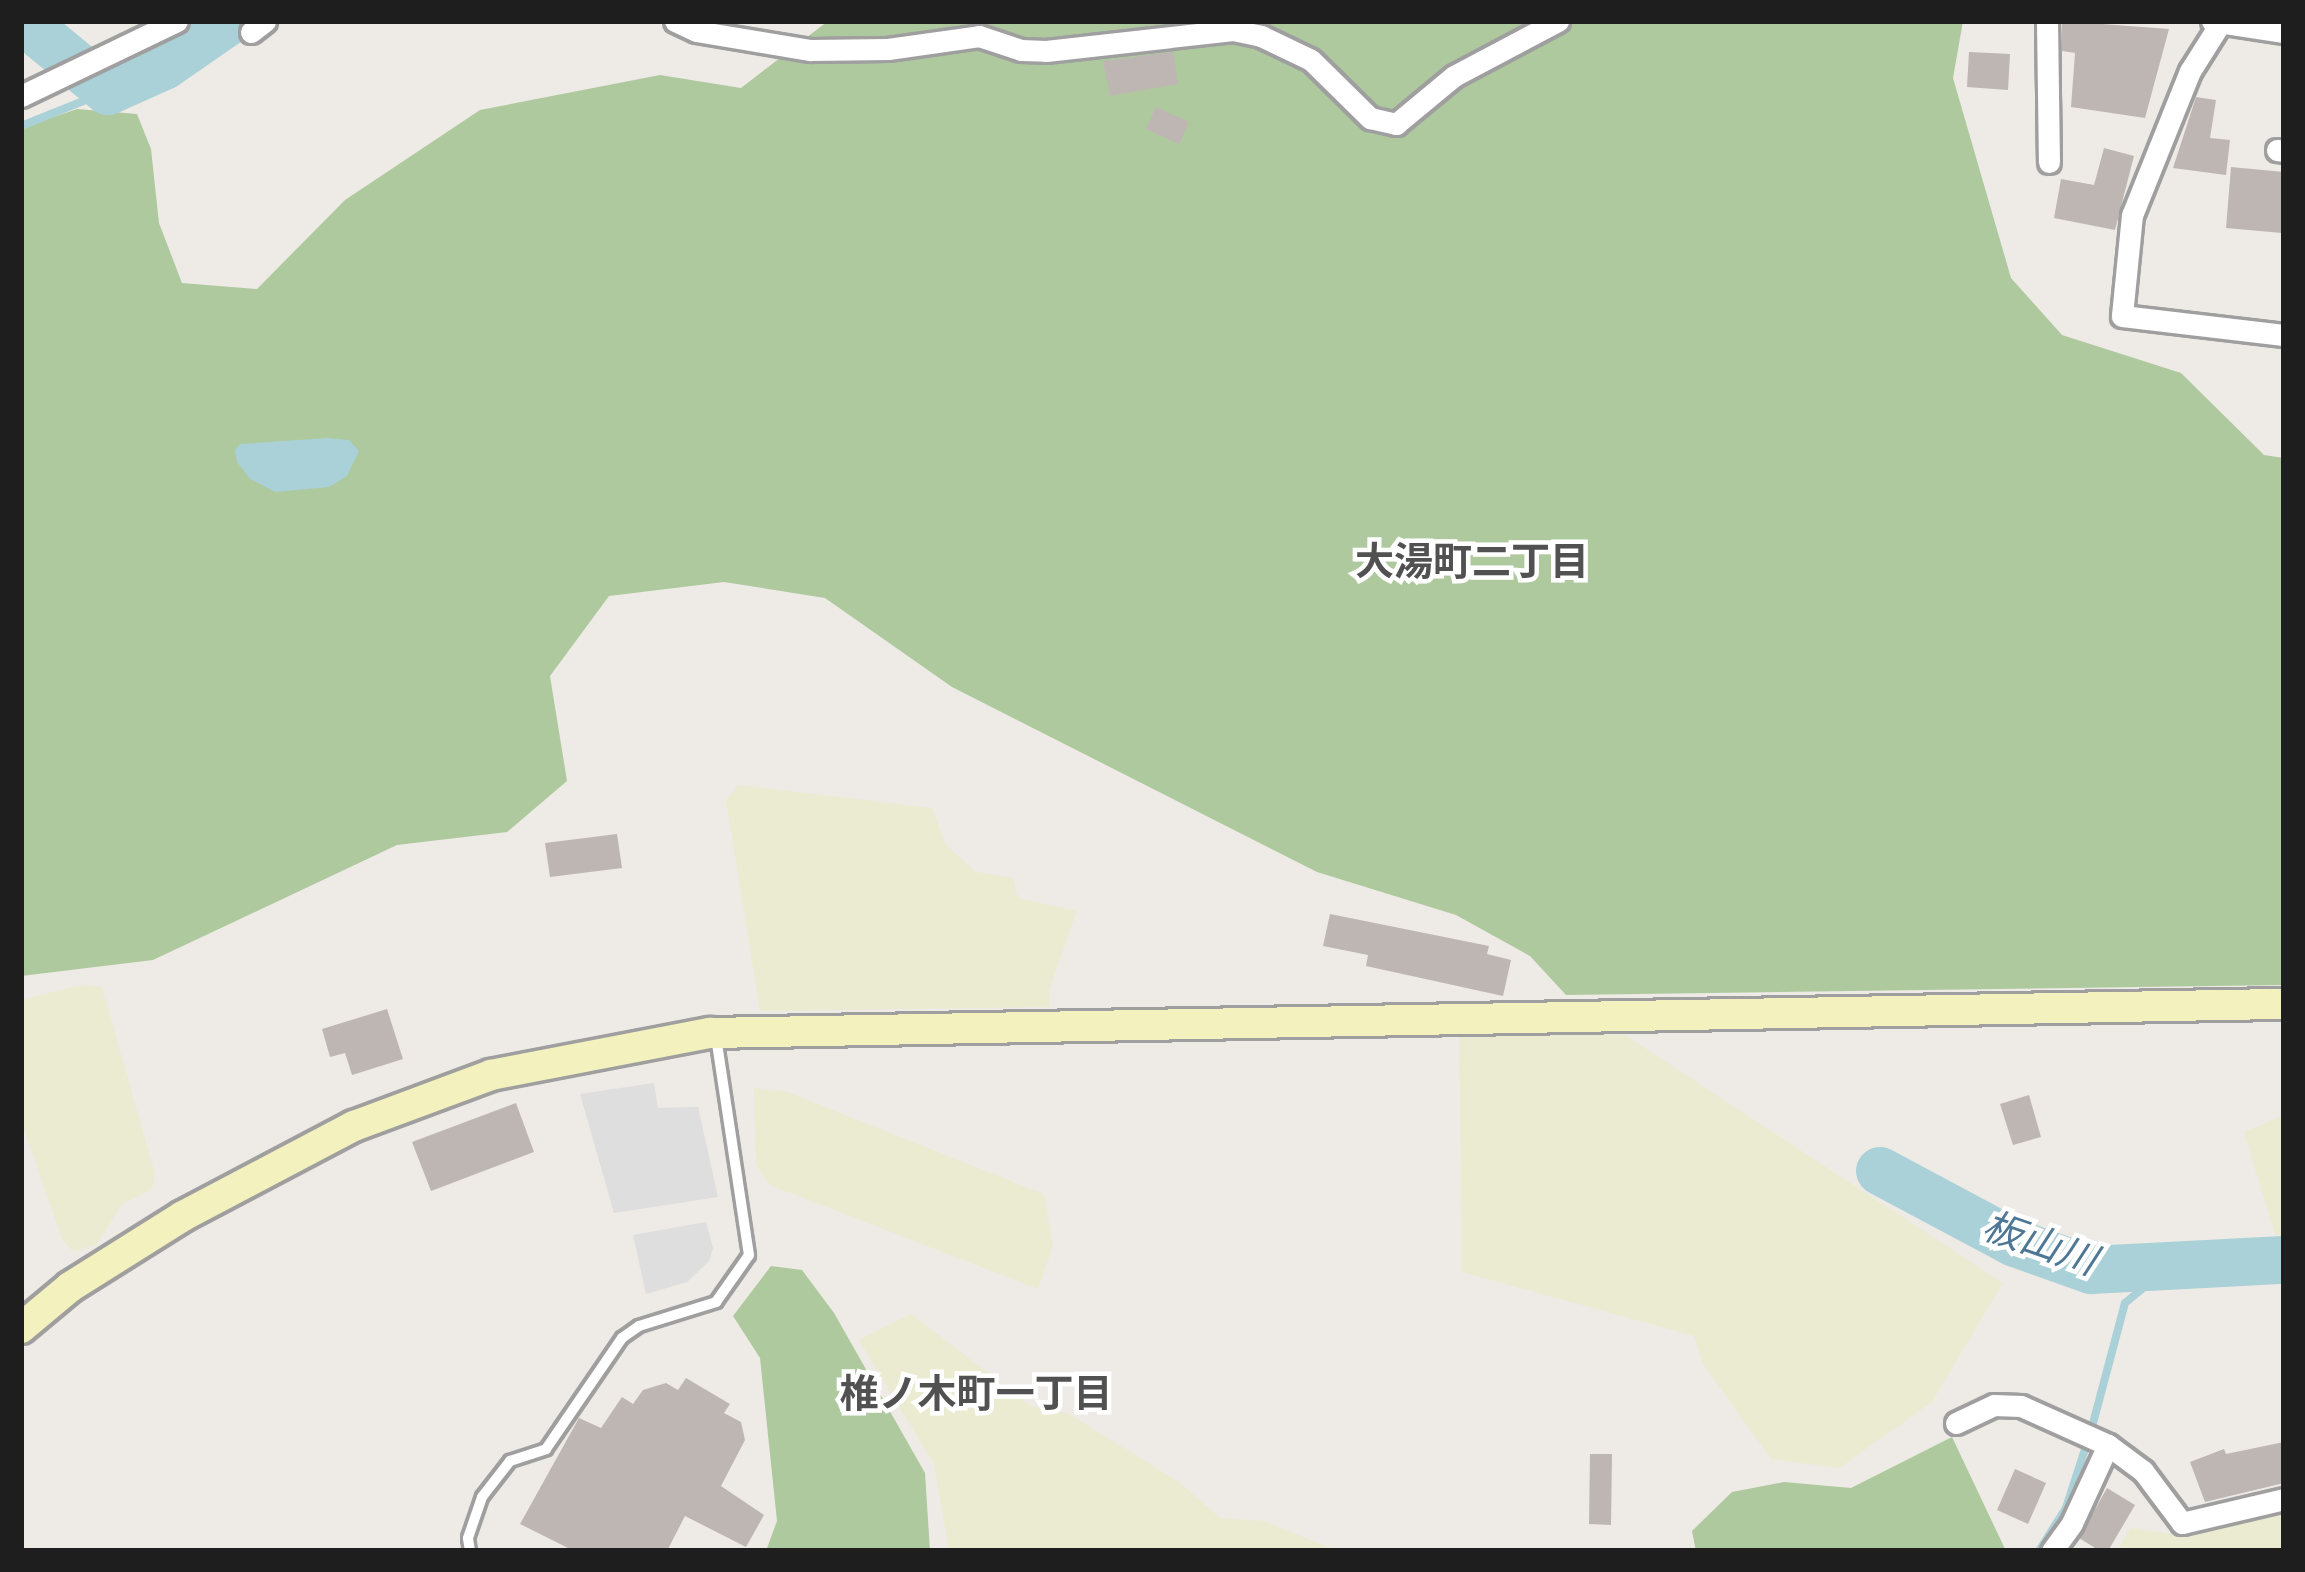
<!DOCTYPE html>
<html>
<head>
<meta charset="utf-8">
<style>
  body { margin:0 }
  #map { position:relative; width:2305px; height:1572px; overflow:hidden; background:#eeeae5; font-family:Quicksand,"Noto Sans JP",sans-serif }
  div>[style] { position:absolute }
  .farmland>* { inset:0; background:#ebebd2 }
  .forest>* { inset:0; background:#aec99e }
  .parking>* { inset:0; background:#dedede }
  .water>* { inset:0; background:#aad1d7 }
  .stream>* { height:8px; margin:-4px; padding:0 4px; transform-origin:4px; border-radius:4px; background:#aad1d7 }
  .river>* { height:48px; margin:-24px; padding:0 24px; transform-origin:24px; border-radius:24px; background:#aad1d7 }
  .building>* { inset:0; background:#beb6b2 }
  .roads { filter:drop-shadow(3px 0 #9f9f9f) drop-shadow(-3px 0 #9f9f9f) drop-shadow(0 3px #9f9f9f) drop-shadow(0 -3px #9f9f9f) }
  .lane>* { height:10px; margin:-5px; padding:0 5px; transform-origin:5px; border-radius:5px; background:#fff }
  .street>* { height:21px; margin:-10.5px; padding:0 10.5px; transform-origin:10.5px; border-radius:10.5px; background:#fff }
  .secondary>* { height:30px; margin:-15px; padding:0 15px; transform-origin:15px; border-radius:15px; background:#f3f2be }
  span { translate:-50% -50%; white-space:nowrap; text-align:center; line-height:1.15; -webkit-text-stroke:9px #fff; paint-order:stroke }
  .neighbourhood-label { font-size:39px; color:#515151; font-weight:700 }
  .water-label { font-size:39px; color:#4d7795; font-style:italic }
  .frame { position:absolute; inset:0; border:24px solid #1e1e1e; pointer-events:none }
</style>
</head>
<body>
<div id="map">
  <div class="farmland">
    <div style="clip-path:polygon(739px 785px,932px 808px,946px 845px,976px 872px,1013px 878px,1018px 898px,1077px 911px,1049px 990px,1050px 1007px,760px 1011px,726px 800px)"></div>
    <div style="clip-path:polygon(81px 985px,102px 987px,155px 1174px,151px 1190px,122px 1204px,97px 1244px,73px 1252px,62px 1239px,21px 1121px,21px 1000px)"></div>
    <div style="clip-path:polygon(1459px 1032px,1625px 1035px,2003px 1283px,1932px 1402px,1839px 1468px,1771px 1459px,1703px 1364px,1694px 1336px,1462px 1272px)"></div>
    <div style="clip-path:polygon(754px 1088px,787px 1092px,1044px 1194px,1053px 1245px,1038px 1289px,770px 1185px,756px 1165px)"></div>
    <div style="clip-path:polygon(2284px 1115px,2284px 1235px,2275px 1235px,2244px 1132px)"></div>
    <div style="clip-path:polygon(911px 1314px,1031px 1406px,1069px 1414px,1179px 1482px,1220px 1518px,1263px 1521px,1339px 1551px,949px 1551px,934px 1464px,859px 1340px)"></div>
    <div style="clip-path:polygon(2284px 1509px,2284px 1551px,2117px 1551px,2130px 1528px,2173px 1534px)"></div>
  </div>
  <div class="forest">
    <div style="clip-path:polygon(828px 21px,1963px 21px,1953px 78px,2011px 278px,2062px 335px,2181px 373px,2264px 455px,2284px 458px,2284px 985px,1566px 995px,1530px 956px,1456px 915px,1317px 872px,952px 687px,825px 598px,724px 582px,609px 596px,550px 676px,567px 781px,507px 832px,397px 845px,153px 960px,21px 976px,21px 128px,77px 109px,137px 114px,151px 149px,159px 223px,182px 283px,257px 289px,345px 200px,480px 110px,660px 75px,741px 88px)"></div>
    <div style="clip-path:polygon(771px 1266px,802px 1270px,834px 1313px,925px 1473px,930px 1551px,766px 1551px,777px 1521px,760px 1358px,733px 1316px)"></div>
    <div style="clip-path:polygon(1952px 1437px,2006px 1551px,1696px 1551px,1692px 1531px,1732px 1492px,1784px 1482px,1851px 1488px)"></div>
  </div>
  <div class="parking">
    <div style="clip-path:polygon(654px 1083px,658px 1108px,698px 1107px,718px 1197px,614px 1213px,580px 1094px)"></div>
    <div style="clip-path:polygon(706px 1222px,713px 1248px,709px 1261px,687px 1282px,646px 1294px,633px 1235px)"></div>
  </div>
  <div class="water">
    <div style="clip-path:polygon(327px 438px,349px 440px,359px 451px,347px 476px,329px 487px,275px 492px,250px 479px,237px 462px,235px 450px,240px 444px)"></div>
  </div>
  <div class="stream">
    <div style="left:21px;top:126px;width:94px;rotate:-21.9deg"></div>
    <div style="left:2092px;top:1427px;width:128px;rotate:-75.1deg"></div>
    <div style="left:2125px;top:1303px;width:45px;rotate:-39.6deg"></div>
    <div style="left:2160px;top:1274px;width:58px;rotate:-10deg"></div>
    <div style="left:2039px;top:1551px;width:51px;rotate:-57.9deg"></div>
    <div style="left:2066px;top:1508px;width:68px;rotate:-72.1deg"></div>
  </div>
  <div class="river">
    <div style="left:23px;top:21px;width:110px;rotate:39.5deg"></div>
    <div style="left:108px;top:91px;width:61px;rotate:-24.1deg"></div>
    <div style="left:164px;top:66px;width:79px;rotate:-34.7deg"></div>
    <div style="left:1880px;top:1171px;width:153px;rotate:28.1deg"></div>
    <div style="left:2015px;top:1243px;width:81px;rotate:19.6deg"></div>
    <div style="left:2091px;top:1270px;width:193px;rotate:-3deg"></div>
  </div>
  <div class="building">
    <div style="clip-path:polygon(2062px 21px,2169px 29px,2145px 118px,2071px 107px,2075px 53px,2062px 51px)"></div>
    <div style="clip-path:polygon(1173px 52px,1178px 84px,1110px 96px,1103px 61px)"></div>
    <div style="clip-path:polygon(1969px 52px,2010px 54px,2008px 90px,1967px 87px)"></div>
    <div style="clip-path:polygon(2196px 97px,2216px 100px,2210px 138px,2230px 140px,2226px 175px,2173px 168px)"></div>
    <div style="clip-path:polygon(1156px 107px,1189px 122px,1179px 144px,1146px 129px)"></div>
    <div style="clip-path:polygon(2104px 148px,2134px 156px,2115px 230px,2054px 218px,2061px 179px,2094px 185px)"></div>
    <div style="clip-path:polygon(2231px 167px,2284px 172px,2282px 233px,2226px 228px)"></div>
    <div style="clip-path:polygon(617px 834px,622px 868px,550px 877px,545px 843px)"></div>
    <div style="clip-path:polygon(1330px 914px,1489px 946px,1487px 954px,1511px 960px,1503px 996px,1366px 966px,1368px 955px,1323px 946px)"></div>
    <div style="clip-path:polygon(387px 1009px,403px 1059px,352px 1075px,345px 1053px,330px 1057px,322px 1029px)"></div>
    <div style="clip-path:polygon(2029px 1095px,2041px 1137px,2013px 1145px,2000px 1104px)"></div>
    <div style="clip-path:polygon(516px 1103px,534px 1152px,431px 1191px,412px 1142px)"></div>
    <div style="clip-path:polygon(686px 1378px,730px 1404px,724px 1413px,741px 1422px,745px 1440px,721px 1486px,764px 1515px,746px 1547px,685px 1516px,667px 1551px,574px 1551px,520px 1524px,579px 1418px,601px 1428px,622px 1397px,633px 1404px,643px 1390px,666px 1383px,678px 1390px)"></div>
    <div style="clip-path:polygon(2284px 1442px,2284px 1483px,2205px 1502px,2190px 1462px,2224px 1449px,2226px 1454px)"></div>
    <div style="clip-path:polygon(1590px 1454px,1612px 1454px,1611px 1525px,1589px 1524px)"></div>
    <div style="clip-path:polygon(2015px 1469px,2046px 1483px,2028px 1524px,1997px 1510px)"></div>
    <div style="clip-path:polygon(2107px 1488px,2135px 1505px,2108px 1551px,2100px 1551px,2079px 1538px)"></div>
  </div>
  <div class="roads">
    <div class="lane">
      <div style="left:470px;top:1551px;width:13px;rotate:-99deg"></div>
      <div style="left:468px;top:1538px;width:43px;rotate:-71.1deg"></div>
      <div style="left:482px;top:1497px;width:46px;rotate:-52.1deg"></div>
      <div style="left:510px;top:1461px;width:38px;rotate:-18deg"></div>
      <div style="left:546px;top:1449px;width:135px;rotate:-55.6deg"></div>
      <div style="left:622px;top:1338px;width:21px;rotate:-35deg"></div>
      <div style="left:639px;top:1326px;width:81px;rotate:-17.3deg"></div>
      <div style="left:716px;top:1302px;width:57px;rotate:-54.9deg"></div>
      <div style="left:749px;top:1255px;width:221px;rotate:-98.6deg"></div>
    </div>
    <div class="street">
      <div style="left:675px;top:21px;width:23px;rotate:25deg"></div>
      <div style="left:696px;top:31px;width:116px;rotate:9.5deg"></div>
      <div style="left:810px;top:50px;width:78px;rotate:-0.7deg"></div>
      <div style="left:888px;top:49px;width:92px;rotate:-8.1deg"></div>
      <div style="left:979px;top:36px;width:44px;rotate:18.4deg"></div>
      <div style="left:1021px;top:50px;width:25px;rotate:2deg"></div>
      <div style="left:1046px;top:51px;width:188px;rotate:-6.4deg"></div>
      <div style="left:1233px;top:30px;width:29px;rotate:12deg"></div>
      <div style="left:1261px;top:36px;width:55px;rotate:25.6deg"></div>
      <div style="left:1311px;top:60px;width:83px;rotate:44.5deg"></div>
      <div style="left:1370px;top:118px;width:27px;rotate:13deg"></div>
      <div style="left:1396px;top:124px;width:75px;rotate:-39.6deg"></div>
      <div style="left:1454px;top:76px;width:118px;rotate:-27.9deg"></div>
      <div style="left:2047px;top:21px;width:141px;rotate:89.2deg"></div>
      <div style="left:2212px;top:21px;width:73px;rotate:8.7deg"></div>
      <div style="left:2221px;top:22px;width:58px;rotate:122.3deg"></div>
      <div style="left:2190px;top:71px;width:155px;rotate:111.9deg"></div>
      <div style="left:2132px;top:215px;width:101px;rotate:95.7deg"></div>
      <div style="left:2122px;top:316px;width:163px;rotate:6.7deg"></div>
      <div style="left:251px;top:32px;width:18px;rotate:-38deg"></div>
      <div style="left:21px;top:96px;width:173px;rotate:-25.7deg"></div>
      <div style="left:2277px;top:150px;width:7px;rotate:8deg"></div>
      <div style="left:1956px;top:1423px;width:42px;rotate:-25.3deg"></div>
      <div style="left:1994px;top:1405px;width:27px;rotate:2deg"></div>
      <div style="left:2021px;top:1406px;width:95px;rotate:24.1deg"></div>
      <div style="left:2052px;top:1551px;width:34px;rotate:-54deg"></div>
      <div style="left:2072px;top:1523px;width:86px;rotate:-65.2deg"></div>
      <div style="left:2108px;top:1445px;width:44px;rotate:36.6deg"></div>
      <div style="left:2143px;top:1471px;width:65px;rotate:53.1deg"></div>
      <div style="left:2182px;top:1523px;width:105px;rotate:-13.2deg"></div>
    </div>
    <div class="secondary">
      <div style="left:21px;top:1328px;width:64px;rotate:-39.9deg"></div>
      <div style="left:70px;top:1287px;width:133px;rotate:-32.1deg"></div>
      <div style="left:183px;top:1216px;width:193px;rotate:-27.8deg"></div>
      <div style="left:354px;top:1126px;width:146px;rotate:-20.4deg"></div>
      <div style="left:491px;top:1075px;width:223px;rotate:-10.9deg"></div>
      <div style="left:710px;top:1033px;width:1574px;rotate:-1.06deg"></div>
    </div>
  </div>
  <div class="neighbourhood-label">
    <span style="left:1472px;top:561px">大湯町二丁目</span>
    <span style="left:976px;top:1393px">椎ノ木町一丁目</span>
  </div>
  <div class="water-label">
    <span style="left:2040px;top:1243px;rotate:19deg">板山川</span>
  </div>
  <div class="frame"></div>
</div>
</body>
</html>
